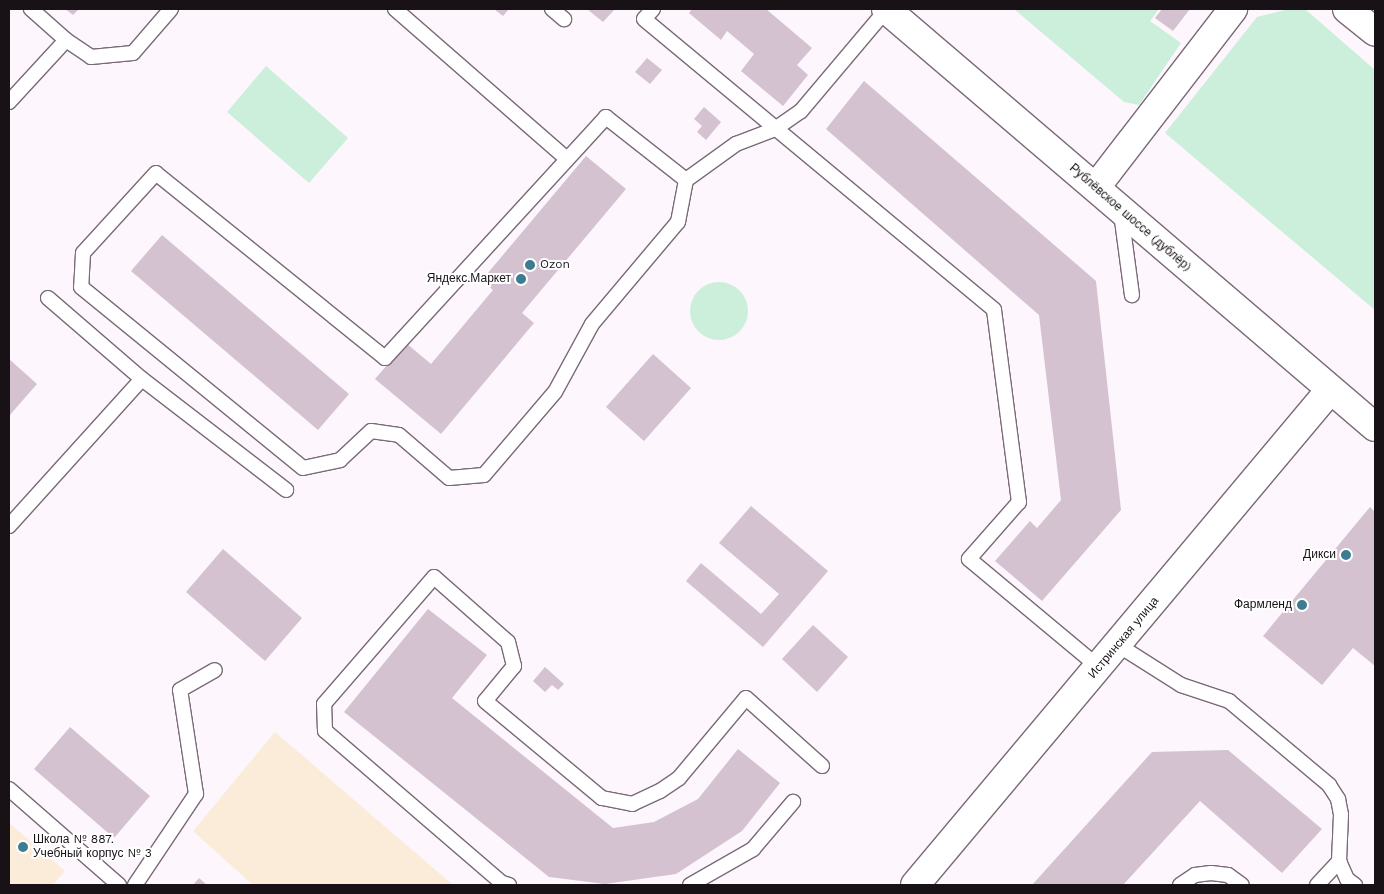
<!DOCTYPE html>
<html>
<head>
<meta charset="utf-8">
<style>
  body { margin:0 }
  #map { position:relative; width:1384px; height:894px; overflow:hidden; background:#fdf6fc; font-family:"Work Sans",sans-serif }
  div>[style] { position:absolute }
  .education>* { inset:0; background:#fbecd9 }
  .green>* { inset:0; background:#cbefda }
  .round { border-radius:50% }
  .building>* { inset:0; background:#d4c2d1 }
  .roads { filter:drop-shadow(1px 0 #7a6a79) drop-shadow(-1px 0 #7a6a79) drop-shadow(0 1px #7a6a79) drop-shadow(0 -1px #7a6a79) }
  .service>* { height:14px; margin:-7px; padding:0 7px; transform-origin:7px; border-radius:7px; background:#fff }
  .minor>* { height:28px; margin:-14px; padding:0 14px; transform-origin:14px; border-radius:14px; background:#fff }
  .primary>* { height:28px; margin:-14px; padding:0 14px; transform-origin:14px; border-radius:14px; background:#fff }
  .dots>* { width:14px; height:14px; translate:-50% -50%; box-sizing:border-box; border:2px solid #fff; border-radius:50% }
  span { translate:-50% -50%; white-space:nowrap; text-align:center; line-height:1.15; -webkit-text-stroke:4px #fff; paint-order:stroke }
  .street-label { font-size:12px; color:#181217 }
  .poi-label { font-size:12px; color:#181217 }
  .left { translate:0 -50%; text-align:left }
  .right { translate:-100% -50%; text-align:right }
  .frame { position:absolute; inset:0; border:10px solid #181217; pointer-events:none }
</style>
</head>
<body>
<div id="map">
  <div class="education">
    <div style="clip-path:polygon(275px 732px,453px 885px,253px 885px,193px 831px)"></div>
    <div style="clip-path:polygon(9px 823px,65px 871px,53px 885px,9px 885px)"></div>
  </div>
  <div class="green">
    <div style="clip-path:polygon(1014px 9px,1159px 9px,1150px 21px,1181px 43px,1139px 105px,1124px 102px)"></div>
    <div style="clip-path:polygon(1289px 9px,1305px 9px,1375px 70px,1375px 310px,1165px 133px,1257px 17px)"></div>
    <div style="clip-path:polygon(266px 66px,348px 138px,309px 183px,227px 112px)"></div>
    <div class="round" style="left:690px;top:282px;width:58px;height:58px"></div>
  </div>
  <div class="building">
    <div style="clip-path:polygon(65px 9px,79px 9px,73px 15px)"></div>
    <div style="clip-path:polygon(494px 9px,509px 9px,503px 16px)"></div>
    <div style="clip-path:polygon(587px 9px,615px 9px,603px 22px)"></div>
    <div style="clip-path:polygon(692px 9px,766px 9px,812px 48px,797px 65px,808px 75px,783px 106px,741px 71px,754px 54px,727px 31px,721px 40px,689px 13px)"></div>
    <div style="clip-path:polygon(1162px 9px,1190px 9px,1173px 31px,1155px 18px)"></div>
    <div style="clip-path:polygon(647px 58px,662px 70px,650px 84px,635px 72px)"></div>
    <div style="clip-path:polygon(864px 81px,1096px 281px,1121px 510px,1042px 601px,995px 561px,1030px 521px,1037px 528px,1061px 500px,1039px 315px,826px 129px)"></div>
    <div style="clip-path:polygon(704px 107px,721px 122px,706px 140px,697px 132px,702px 126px,694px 119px)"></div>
    <div style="clip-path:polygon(586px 156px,626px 189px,522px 313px,534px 323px,441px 434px,375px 379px,406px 343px,431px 364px,493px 290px,482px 280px)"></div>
    <div style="clip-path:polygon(162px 235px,349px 394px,318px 430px,131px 271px)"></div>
    <div style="clip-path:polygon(653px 354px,691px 388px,644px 441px,606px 407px)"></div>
    <div style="clip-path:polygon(9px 359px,37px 384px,9px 416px)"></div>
    <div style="clip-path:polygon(751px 506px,828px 571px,763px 647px,686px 581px,701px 563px,761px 614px,779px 594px,719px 543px)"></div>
    <div style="clip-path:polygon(1370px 507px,1375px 512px,1375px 666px,1353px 648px,1322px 685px,1263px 636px)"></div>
    <div style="clip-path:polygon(223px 549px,302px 618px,265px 661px,186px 592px)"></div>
    <div style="clip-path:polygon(428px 609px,487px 655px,452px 698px,613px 828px,654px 822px,698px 799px,738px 749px,780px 783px,742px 831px,676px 874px,605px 884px,549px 877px,344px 712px)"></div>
    <div style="clip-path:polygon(813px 625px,848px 657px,817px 692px,782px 659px)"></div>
    <div style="clip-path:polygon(545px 667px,564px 684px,558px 690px,552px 685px,545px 692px,533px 681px)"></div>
    <div style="clip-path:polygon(70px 727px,150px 796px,114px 838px,34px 769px)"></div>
    <div style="clip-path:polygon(1228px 750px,1322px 829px,1282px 873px,1200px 801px,1123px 885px,1032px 885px,1152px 752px)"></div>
    <div style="clip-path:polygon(199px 878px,207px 885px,193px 885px)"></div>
  </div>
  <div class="roads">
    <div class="service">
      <div style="left:395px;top:9px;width:227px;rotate:41.1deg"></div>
      <div style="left:552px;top:9px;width:16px;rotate:40deg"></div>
      <div style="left:653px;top:9px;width:13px;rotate:132deg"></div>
      <div style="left:644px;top:19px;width:455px;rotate:39.7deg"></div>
      <div style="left:994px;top:310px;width:194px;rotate:82.6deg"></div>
      <div style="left:1019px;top:502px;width:76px;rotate:131.3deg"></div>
      <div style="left:969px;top:559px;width:170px;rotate:39.8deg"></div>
      <div style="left:66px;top:40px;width:30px;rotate:34deg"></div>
      <div style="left:91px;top:57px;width:42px;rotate:-5.4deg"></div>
      <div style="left:133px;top:53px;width:58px;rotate:-49.2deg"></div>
      <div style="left:9px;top:102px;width:84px;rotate:-47.4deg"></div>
      <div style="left:66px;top:40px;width:47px;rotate:-138.5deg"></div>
      <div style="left:686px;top:180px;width:102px;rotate:-141.8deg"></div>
      <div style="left:606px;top:117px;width:327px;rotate:132.5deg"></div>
      <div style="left:385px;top:358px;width:294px;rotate:-141.1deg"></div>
      <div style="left:156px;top:173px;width:108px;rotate:132.4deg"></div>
      <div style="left:83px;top:253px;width:34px;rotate:93deg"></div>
      <div style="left:81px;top:287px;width:286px;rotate:39.2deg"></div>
      <div style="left:303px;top:468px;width:38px;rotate:-12deg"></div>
      <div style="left:340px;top:460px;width:42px;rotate:-43.1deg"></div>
      <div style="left:371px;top:431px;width:28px;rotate:8deg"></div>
      <div style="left:399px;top:435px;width:66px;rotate:40.7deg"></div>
      <div style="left:449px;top:478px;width:35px;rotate:-5deg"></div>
      <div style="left:484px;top:475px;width:109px;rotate:-49.5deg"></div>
      <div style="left:555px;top:392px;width:77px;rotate:-61.4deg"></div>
      <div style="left:592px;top:324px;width:133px;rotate:-49.9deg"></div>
      <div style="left:678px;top:222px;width:43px;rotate:-79.2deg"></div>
      <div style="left:686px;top:180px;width:62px;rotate:-35.8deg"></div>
      <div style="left:736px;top:144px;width:42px;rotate:-21deg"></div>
      <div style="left:775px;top:129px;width:32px;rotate:-35deg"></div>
      <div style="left:801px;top:111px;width:133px;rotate:-49.9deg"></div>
      <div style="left:1121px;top:213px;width:83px;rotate:82.4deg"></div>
      <div style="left:48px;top:298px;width:124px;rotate:40.8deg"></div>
      <div style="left:142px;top:379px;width:182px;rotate:37.6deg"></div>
      <div style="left:9px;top:526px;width:198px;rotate:-47.9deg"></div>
      <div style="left:1118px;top:645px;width:75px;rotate:32.4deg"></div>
      <div style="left:1181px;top:685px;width:51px;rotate:18.4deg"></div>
      <div style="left:1229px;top:701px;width:131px;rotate:40deg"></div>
      <div style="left:1329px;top:785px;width:17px;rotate:57deg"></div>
      <div style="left:1338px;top:799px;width:16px;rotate:79deg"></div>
      <div style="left:1341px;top:815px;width:46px;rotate:92.5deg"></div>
      <div style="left:1339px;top:861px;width:20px;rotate:66deg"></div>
      <div style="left:1347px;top:879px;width:10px;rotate:37deg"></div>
      <div style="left:9px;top:789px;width:146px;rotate:41.1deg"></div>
      <div style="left:135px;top:885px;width:110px;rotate:-56.2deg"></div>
      <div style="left:196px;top:794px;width:105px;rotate:-98.7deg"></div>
      <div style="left:180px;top:690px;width:40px;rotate:-29.7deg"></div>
      <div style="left:509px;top:885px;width:7px;rotate:-164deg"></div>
      <div style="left:502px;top:883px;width:233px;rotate:-139.3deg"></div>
      <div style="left:325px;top:731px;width:27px;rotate:-92deg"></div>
      <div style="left:324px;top:704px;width:168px;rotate:-49.1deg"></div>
      <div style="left:434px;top:577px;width:98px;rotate:41.3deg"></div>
      <div style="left:508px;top:642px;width:25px;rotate:76deg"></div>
      <div style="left:514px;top:666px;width:45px;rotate:129.6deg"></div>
      <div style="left:485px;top:701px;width:152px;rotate:39.7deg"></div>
      <div style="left:602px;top:798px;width:31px;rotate:11deg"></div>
      <div style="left:632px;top:804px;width:31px;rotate:-25deg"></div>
      <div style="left:660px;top:791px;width:23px;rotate:-34deg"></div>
      <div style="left:679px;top:778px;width:104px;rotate:-50.1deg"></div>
      <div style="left:746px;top:698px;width:102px;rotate:41.8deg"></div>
      <div style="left:690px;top:885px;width:73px;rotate:-29.7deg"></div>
      <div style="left:753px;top:849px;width:62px;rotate:-49.6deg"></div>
      <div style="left:1180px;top:885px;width:18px;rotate:-34deg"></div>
      <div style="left:1195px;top:875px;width:16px;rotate:-7deg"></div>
      <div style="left:1211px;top:873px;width:17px;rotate:7deg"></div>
      <div style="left:1228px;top:875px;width:17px;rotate:36deg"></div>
      <div style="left:1317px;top:885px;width:33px;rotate:-47deg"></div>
    </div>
    <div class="minor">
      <div style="left:886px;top:9px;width:643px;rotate:40.52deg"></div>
      <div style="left:1096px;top:187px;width:225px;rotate:-52.4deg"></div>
      <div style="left:915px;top:885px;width:646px;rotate:-50.02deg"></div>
    </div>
    <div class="primary">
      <div style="left:1347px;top:9px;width:36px;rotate:39deg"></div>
    </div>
  </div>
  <div class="dots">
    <div style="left:530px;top:265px;background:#3c7b90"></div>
    <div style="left:521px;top:279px;background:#3c7b90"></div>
    <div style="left:1346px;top:555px;background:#3c7b90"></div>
    <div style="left:1302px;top:605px;background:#3c7b90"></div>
    <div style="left:23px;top:847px;background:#3c7b90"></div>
  </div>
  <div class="street-label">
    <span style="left:1130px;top:218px;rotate:41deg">Рублёвское шоссе (дублёр)</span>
    <span style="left:1124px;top:638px;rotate:-50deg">Истринская улица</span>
  </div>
  <div class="poi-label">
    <span class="left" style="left:540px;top:265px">Ozon</span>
    <span class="right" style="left:511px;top:279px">Яндекс.Маркет</span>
    <span class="right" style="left:1336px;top:555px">Дикси</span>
    <span class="right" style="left:1292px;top:605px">Фармленд</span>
    <span class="left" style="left:33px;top:847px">Школа № 887.<br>Учебный корпус № 3</span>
  </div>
  <div class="frame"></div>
</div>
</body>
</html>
